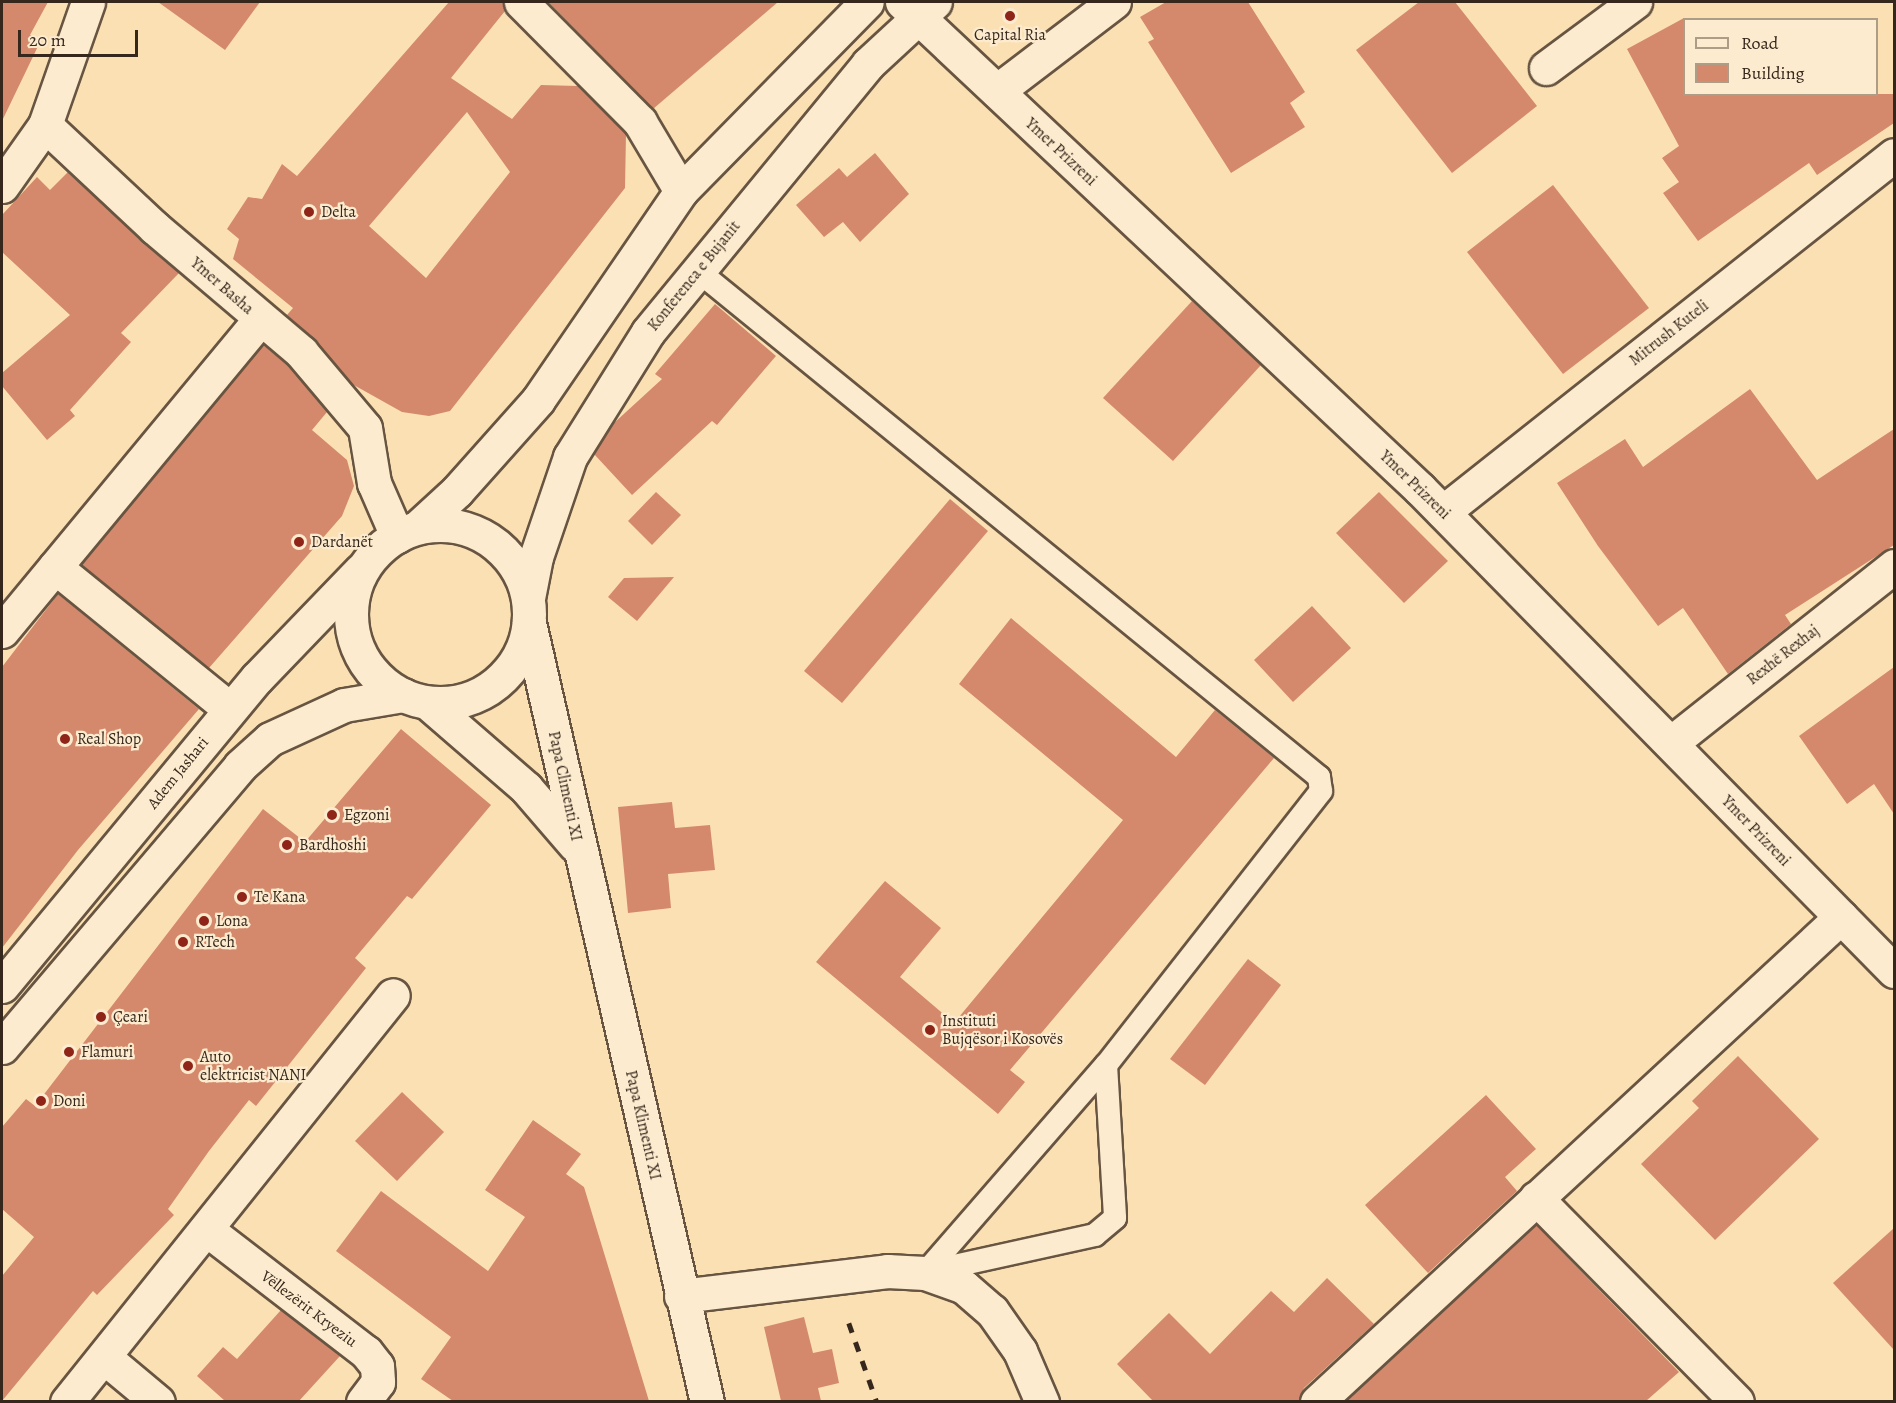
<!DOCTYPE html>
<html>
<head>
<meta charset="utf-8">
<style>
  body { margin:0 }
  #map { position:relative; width:1896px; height:1403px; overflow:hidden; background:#fbe0b4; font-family:Alegreya,serif }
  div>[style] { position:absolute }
  .building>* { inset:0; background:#d5896c }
  .roads { filter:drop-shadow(2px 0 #675542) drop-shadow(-2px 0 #675542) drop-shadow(0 2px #675542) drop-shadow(0 -2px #675542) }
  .lane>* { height:22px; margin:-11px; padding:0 11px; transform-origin:11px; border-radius:11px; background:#fcebce }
  .street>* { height:33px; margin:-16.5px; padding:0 16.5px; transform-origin:16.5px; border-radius:16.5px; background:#fcebce }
  .secondary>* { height:33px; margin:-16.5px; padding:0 16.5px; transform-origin:16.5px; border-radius:16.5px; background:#fcebce }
  .secondary>.ring { margin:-16.5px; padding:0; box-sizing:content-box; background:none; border:33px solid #fcebce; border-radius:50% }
  .rail>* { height:4.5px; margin-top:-2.25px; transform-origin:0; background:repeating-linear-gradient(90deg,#36271c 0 10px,transparent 0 20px) }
  .dots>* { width:16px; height:16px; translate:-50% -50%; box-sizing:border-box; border:3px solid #fcebce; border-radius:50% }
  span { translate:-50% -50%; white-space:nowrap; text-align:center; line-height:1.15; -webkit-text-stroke:4.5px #fcebce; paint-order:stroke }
  .poi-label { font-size:16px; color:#36271c }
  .left { translate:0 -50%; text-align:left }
  .street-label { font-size:16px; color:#36271c }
  .frame { position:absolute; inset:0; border:3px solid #36271c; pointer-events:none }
  .legend { position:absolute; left:1683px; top:18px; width:195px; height:78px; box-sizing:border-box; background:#fcebce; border:2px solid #ad9d87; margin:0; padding:8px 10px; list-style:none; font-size:18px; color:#36271c }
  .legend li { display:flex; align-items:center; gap:12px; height:30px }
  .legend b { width:30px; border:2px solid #ad9d87 }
  .scale { position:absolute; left:18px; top:30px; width:120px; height:27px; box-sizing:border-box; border:3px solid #36271c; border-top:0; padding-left:8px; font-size:18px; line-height:21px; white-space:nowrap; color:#36271c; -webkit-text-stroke:4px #fcebce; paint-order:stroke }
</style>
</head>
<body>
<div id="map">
  <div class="building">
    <div style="clip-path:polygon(2px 2px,48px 2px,30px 35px,41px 40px,2px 121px)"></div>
    <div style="clip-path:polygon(158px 2px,260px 2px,225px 50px)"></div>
    <div style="clip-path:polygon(evenodd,449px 2px,503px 2px,505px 11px,451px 78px,512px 119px,541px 85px,578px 86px,626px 134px,625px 188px,450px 411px,429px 416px,402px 412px,352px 384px,315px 340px,287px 315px,293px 308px,233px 259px,239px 239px,227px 229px,248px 197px,262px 199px,282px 164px,297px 176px,449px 2px,467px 112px,510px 172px,426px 278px,369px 226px,467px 112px)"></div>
    <div style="clip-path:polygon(548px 2px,778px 2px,653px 109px)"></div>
    <div style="clip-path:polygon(1166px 2px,1248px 2px,1305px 92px,1290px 103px,1305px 127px,1231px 173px,1148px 42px,1154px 39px,1140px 17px)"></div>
    <div style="clip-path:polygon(1419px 2px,1455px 2px,1537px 106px,1452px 173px,1356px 50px)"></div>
    <div style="clip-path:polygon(1684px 18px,1684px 94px,1894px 94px,1894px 123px,1817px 175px,1809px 163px,1698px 241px,1663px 193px,1679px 182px,1662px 158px,1679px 146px,1627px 49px)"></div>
    <div style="clip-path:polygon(875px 153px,909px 194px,860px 242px,843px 222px,824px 237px,796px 205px,839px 168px,847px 177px)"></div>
    <div style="clip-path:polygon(68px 172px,179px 273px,121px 333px,131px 342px,70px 410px,75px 416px,47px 440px,2px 386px,2px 373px,70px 315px,2px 252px,2px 215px,37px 177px,50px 190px)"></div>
    <div style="clip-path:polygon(1553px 185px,1649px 308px,1563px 374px,1467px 252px)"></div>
    <div style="clip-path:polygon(1192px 301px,1261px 365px,1173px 461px,1103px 398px)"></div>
    <div style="clip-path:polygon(715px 304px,776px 356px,717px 425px,712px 421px,632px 495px,594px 454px,614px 423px,662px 379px,655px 374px)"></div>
    <div style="clip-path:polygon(263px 345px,288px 365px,327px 412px,312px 430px,347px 460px,354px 486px,342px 516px,209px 668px,81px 564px)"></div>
    <div style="clip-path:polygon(1750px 389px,1817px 480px,1894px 429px,1894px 545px,1785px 615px,1791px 624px,1728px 674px,1683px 608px,1658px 626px,1598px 546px,1557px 483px,1625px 439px,1643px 467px)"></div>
    <div style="clip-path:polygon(656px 492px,681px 515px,652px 545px,628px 521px)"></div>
    <div style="clip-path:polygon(1379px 492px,1448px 561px,1404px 603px,1336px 533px)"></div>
    <div style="clip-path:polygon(950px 499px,988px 531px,842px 703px,804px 671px)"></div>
    <div style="clip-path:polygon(674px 577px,637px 621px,608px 597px,624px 578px)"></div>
    <div style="clip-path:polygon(58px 594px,199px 709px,78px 850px,2px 948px,2px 667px)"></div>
    <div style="clip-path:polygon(1312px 606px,1351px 648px,1293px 702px,1254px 660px)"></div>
    <div style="clip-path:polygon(1011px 618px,1176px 757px,1215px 710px,1274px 758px,1010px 1070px,1025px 1082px,998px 1114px,816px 962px,885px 881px,941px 928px,900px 977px,954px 1023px,1123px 820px,959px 684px)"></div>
    <div style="clip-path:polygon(1894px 667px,1894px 814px,1874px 784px,1847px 804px,1799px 736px)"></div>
    <div style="clip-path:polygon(401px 729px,491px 805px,412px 899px,407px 896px,355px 958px,366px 968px,256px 1106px,249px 1100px,209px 1151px,168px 1209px,174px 1215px,97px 1295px,93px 1291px,2px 1401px,2px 1276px,34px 1237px,2px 1209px,2px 1127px,26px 1099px,35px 1106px,263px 809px,305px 842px)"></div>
    <div style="clip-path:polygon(672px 802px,675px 828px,710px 825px,715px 870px,668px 874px,671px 908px,628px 913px,618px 807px)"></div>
    <div style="clip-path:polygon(1248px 959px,1281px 985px,1205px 1085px,1170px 1059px)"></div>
    <div style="clip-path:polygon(1738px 1056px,1819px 1139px,1715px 1240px,1641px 1164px,1699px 1108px,1692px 1101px)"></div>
    <div style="clip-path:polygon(402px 1092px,444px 1132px,397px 1181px,355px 1141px)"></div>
    <div style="clip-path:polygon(1486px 1095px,1536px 1149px,1505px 1177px,1517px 1191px,1428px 1273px,1365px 1205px)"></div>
    <div style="clip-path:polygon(533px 1120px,581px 1154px,566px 1174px,584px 1187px,649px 1401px,453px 1401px,421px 1379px,451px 1337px,336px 1251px,381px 1191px,488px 1271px,525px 1217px,485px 1190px)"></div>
    <div style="clip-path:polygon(1536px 1225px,1679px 1372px,1646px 1401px,1345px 1401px)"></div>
    <div style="clip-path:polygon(1894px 1228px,1894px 1350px,1833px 1283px)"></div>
    <div style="clip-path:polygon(1327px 1278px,1374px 1324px,1304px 1388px,1299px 1401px,1153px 1401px,1117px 1364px,1169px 1313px,1210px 1354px,1271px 1291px,1294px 1312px)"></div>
    <div style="clip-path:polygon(281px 1310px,340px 1356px,299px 1401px,225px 1401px,197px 1376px,223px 1347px,237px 1359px)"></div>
    <div style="clip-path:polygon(804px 1317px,813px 1353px,832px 1349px,839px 1383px,818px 1388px,821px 1401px,781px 1401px,764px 1327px)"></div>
  </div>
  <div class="roads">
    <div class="lane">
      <div style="left:698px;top:271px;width:801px;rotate:39.17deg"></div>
      <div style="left:1319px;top:777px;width:14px;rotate:82deg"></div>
      <div style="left:1321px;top:791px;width:348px;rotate:128.1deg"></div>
      <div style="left:1106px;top:1065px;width:153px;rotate:86.6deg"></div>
      <div style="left:1115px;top:1218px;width:26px;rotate:140deg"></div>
      <div style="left:1095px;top:1235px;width:172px;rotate:167.6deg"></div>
      <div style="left:925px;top:1273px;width:276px;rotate:-49deg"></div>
    </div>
    <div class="street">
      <div style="left:521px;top:2px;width:169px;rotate:45.2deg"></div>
      <div style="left:640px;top:122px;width:80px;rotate:59.3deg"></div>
      <div style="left:902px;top:2px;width:711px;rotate:43.23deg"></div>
      <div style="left:1420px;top:489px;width:676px;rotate:45.48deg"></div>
      <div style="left:1546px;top:68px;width:111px;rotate:-36.6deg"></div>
      <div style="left:997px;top:91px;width:147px;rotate:-37.3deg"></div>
      <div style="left:45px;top:125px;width:151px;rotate:43.1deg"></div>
      <div style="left:155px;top:228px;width:192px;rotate:40.3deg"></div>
      <div style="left:301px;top:352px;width:99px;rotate:49.9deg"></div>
      <div style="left:365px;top:428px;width:56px;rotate:80.7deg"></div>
      <div style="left:374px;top:483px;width:58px;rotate:66.5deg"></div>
      <div style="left:2px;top:186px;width:75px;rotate:-54.8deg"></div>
      <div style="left:45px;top:125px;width:130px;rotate:-70.7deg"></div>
      <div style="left:1443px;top:512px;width:575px;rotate:-38.36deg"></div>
      <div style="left:55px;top:567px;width:225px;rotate:39.1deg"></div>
      <div style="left:2px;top:631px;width:405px;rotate:-50.4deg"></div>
      <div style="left:1671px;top:743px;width:285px;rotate:-38.4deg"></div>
      <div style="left:1536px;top:1198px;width:286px;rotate:45.4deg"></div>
      <div style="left:206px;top:1229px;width:202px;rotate:37.6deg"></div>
      <div style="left:366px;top:1352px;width:18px;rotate:52deg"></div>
      <div style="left:377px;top:1366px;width:16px;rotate:86deg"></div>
      <div style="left:378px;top:1382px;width:25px;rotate:127deg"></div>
      <div style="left:681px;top:1296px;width:208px;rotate:-6.9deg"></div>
      <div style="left:887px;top:1271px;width:38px;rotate:3deg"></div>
      <div style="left:925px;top:1273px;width:41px;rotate:19.7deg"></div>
      <div style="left:964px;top:1287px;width:37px;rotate:41deg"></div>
      <div style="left:992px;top:1311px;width:49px;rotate:55deg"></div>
      <div style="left:1020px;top:1351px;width:56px;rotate:66.7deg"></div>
      <div style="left:104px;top:1357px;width:70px;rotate:39.8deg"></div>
      <div style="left:67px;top:1402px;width:521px;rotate:-51.31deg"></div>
      <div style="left:1317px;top:1402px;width:714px;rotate:-42.79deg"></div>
    </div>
    <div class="secondary">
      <div class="ring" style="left:351px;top:525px;width:145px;height:145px"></div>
      <div style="left:418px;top:527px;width:53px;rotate:-42.7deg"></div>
      <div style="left:457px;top:491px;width:122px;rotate:-48.3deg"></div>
      <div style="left:538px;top:400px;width:253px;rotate:-55.6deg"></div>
      <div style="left:681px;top:191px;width:265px;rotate:-45.5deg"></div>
      <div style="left:528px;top:598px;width:42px;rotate:-79deg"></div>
      <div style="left:536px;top:557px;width:106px;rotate:-71.2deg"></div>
      <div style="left:570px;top:457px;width:147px;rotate:-58deg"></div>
      <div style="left:648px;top:332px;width:347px;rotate:-50.6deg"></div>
      <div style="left:868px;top:64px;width:91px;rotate:-42.8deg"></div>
      <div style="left:529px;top:623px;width:799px;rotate:77.13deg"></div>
      <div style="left:428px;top:703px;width:130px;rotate:40.9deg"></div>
      <div style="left:526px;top:788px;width:75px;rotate:49.3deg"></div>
      <div style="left:2px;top:986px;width:400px;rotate:-50.4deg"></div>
      <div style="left:257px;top:678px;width:149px;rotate:-46.1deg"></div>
      <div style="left:2px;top:1047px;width:368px;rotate:-49.7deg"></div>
      <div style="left:240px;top:766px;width:40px;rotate:-42deg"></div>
      <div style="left:270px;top:739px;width:81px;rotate:-24.7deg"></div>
      <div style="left:344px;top:705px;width:60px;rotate:-9.6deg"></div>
    </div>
  </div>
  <div class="rail">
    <div style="left:849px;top:1323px;width:84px;rotate:70.5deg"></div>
  </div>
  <div class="dots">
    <div style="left:1010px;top:16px;background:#8f2418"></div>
    <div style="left:309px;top:212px;background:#8f2418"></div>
    <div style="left:299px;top:542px;background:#8f2418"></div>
    <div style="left:65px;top:739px;background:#8f2418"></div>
    <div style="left:332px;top:815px;background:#8f2418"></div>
    <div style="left:287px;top:845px;background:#8f2418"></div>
    <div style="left:242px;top:897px;background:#8f2418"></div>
    <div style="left:204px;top:921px;background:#8f2418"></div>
    <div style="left:183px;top:942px;background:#8f2418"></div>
    <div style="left:101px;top:1017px;background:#8f2418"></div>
    <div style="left:930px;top:1030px;background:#8f2418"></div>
    <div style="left:69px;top:1052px;background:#8f2418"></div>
    <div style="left:188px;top:1066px;background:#8f2418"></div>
    <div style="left:41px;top:1101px;background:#8f2418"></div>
  </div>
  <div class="poi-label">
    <span style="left:1010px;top:35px">Capital Ria</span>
    <span class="left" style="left:321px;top:212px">Delta</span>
    <span class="left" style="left:311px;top:542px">Dardanët</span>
    <span class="left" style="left:77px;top:739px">Real Shop</span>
    <span class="left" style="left:344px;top:815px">Egzoni</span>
    <span class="left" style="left:299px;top:845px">Bardhoshi</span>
    <span class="left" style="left:254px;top:897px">Te Kana</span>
    <span class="left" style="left:216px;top:921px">Lona</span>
    <span class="left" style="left:195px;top:942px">RTech</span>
    <span class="left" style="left:113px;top:1017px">Çeari</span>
    <span class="left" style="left:942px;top:1030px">Instituti<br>Bujqësor i Kosovës</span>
    <span class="left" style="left:81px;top:1052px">Flamuri</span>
    <span class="left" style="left:200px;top:1066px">Auto<br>elektricist NANI</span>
    <span class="left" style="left:53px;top:1101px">Doni</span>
  </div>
  <div class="street-label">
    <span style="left:1061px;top:152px;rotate:43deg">Ymer Prizreni</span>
    <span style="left:694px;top:276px;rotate:-51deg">Konferenca e Bujanit</span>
    <span style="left:222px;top:286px;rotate:41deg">Ymer Basha</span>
    <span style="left:1669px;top:333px;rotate:-38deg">Mitrush Kuteli</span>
    <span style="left:1415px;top:485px;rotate:44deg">Ymer Prizreni</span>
    <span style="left:1783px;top:655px;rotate:-38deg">Rexhë Rexhaj</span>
    <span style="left:178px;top:773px;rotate:-51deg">Adem Jashari</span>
    <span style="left:565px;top:786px;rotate:78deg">Papa Climenti XI</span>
    <span style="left:1756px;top:831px;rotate:46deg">Ymer Prizreni</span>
    <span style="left:643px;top:1125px;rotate:77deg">Papa Klimenti XI</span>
    <span style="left:309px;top:1309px;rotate:37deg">Vëllezërit Kryeziu</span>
  </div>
  <div class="frame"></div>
  <ul class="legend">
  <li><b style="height:8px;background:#fcebce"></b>Road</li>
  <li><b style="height:16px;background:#d5896c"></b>Building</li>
  </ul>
  <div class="scale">20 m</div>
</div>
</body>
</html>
